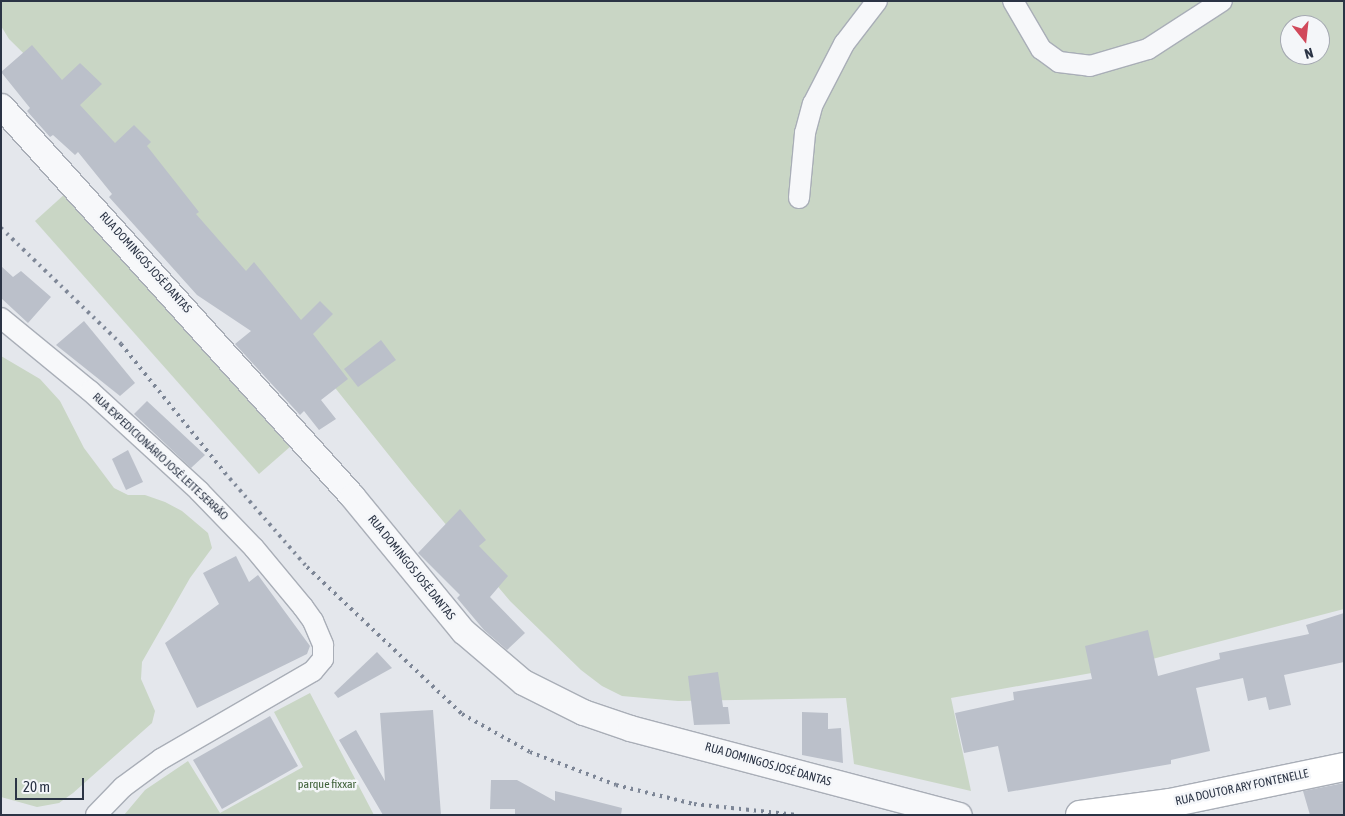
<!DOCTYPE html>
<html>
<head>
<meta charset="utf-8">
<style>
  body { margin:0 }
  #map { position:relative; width:1345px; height:816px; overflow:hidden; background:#e4e7ec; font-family:"Asap Condensed",sans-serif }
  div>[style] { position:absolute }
  .green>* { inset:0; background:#c9d6c5 }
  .building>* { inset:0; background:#bbc0ca }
  .roads { filter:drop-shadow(1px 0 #a9aeb7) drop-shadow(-1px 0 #a9aeb7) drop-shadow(0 1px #a9aeb7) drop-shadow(0 -1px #a9aeb7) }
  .minor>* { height:20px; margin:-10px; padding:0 10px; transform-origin:10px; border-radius:10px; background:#f7f8fa }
  .tertiary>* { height:25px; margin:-12.5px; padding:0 12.5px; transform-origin:12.5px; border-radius:12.5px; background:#f7f8fa }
  .secondary>* { height:28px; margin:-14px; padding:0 14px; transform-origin:14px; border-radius:14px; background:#fff }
  .rail>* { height:4px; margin-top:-2px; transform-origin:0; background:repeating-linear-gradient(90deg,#7d8696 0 2.5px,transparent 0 7.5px) }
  span { translate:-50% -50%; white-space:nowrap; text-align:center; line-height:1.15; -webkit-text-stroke:5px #f4f6f9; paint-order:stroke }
  .street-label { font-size:12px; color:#2b3445 }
  .park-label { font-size:12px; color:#3f6138 }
  .frame { position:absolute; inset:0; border:2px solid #2b3445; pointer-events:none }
  .north { position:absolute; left:1280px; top:15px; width:50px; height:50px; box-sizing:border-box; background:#f4f6f9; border:1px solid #a4a8b1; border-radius:50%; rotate:164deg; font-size:14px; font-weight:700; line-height:20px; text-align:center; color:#2b3445 }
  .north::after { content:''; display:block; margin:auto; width:18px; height:22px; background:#d1495b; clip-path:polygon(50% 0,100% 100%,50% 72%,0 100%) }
  .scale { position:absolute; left:15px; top:778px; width:69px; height:22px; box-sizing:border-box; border:2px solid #2b3445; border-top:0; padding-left:6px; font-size:15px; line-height:18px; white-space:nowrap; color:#2b3445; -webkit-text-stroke:4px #f4f6f9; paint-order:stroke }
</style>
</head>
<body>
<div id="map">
  <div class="green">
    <div style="clip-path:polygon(evenodd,1px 1px,1344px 1px,1344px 609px,1114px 669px,951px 698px,971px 791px,854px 764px,846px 698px,678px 701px,622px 696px,602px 686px,581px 670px,510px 601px,412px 484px,232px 259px,9px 39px,1px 26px,1px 1px,1290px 25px,1320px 25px,1320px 55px,1290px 55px,1290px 25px)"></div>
    <div style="clip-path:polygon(66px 193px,291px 446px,259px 474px,35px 221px)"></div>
    <div style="clip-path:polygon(1px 356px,40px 379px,60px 401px,84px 448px,114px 488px,128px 495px,145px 495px,165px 502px,182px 511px,208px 533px,212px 548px,190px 578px,142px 662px,141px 679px,155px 711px,152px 723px,73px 793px,59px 803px,37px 807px,1px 797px)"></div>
    <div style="clip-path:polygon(310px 693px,374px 815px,124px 815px,145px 790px,188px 761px,220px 813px,303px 767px,274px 712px)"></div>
  </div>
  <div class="building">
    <div style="clip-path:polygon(32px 45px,62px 80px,80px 63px,102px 84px,80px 105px,115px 143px,134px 125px,151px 142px,147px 146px,199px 212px,196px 214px,246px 271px,254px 262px,301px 320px,320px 301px,333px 314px,313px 334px,348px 379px,321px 400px,336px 419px,319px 430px,304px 411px,300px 415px,235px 344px,251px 331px,197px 295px,109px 197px,112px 194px,78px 152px,75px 155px,53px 135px,50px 137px,27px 111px,30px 108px,1px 72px)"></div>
    <div style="clip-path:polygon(1px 266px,13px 277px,21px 271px,51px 297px,28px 323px,1px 298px)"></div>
    <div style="clip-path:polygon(84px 321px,135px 383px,120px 396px,56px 345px)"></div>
    <div style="clip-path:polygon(381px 340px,396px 360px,358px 387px,344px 369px)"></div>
    <div style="clip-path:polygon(147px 401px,205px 455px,191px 468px,134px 414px)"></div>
    <div style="clip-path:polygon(128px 450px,143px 482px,126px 490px,112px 459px)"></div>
    <div style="clip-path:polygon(460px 509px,486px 540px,479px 546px,508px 576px,490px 597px,525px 633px,507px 650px,484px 630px,457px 598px,460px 595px,418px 553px)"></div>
    <div style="clip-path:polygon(236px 556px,249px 582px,258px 575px,310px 646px,307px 654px,197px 708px,165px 643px,219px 604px,203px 573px)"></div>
    <div style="clip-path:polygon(1344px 613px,1344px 662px,1284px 675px,1291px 705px,1269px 710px,1266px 697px,1248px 701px,1243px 678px,1196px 688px,1210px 751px,1171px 760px,1171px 764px,1008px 792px,998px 746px,964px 753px,955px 713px,1014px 700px,1013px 692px,1092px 679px,1085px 646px,1148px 630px,1158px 676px,1220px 659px,1219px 653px,1309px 634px,1306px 625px)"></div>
    <div style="clip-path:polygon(377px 652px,392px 668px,338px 698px,334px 693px)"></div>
    <div style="clip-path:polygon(718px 672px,723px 707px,728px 707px,730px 724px,694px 725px,688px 676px)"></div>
    <div style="clip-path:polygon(433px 710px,441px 815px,383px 815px,339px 740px,356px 730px,385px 781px,380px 713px)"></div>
    <div style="clip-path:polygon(802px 712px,828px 713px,828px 729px,841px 728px,843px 763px,802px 755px)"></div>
    <div style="clip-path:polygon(270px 716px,298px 766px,222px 809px,193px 760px)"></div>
    <div style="clip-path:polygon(491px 780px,517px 780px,555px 801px,555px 791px,622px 808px,621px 815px,515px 815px,515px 809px,490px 809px)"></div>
    <div style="clip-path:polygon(1344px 783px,1344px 815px,1310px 815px,1303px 791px)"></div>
  </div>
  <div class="roads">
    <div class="minor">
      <div style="left:1013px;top:1px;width:56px;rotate:59.7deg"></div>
      <div style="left:1041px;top:49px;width:22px;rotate:36deg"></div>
      <div style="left:1059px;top:62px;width:31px;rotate:7deg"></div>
      <div style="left:1090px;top:66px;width:60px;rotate:-16.3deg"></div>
      <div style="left:1148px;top:49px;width:88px;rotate:-33deg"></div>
      <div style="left:799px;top:198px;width:65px;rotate:-84.7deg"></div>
      <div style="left:805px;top:133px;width:30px;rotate:-75deg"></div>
      <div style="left:813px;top:104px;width:68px;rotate:-62.7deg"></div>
      <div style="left:844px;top:44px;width:54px;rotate:-52.5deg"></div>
      <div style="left:1px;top:318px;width:115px;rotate:39.4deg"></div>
      <div style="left:90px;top:391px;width:148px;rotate:42.5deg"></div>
      <div style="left:199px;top:491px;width:79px;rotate:46deg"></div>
      <div style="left:254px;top:548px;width:77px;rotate:50.3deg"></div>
      <div style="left:303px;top:607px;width:17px;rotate:54deg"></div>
      <div style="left:313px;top:621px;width:26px;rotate:67deg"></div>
      <div style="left:323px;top:645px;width:14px;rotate:90deg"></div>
      <div style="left:323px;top:659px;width:16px;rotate:130deg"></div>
      <div style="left:313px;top:671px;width:176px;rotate:149.9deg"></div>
      <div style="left:161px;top:759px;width:47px;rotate:143.6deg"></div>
      <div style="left:123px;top:787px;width:39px;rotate:134deg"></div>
    </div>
    <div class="tertiary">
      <div style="left:1px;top:106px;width:525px;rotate:48.01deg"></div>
      <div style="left:352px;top:496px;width:175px;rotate:50.6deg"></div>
      <div style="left:463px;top:631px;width:79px;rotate:40.4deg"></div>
      <div style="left:523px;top:682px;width:67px;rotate:26.6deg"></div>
      <div style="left:583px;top:712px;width:50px;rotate:18.8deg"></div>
      <div style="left:630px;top:728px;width:340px;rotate:14.8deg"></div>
    </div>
    <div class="secondary">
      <div style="left:1080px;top:815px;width:91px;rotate:-7.6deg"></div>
      <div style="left:1170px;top:803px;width:178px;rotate:-11.7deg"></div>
    </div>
  </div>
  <div class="rail">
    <div style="left:1px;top:228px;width:167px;rotate:44deg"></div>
    <div style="left:121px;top:344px;width:166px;rotate:51.1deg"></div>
    <div style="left:225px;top:473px;width:125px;rotate:48.9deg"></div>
    <div style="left:307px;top:567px;width:214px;rotate:43.5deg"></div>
    <div style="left:462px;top:714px;width:78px;rotate:29.2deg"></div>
    <div style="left:530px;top:752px;width:92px;rotate:21deg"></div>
    <div style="left:616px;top:785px;width:80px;rotate:13.7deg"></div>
    <div style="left:694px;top:804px;width:104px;rotate:6.1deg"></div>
  </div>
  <div class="street-label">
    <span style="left:145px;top:263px;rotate:48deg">RUA DOMINGOS JOSÉ DANTAS</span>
    <span style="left:160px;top:457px;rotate:43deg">RUA EXPEDICIONÁRIO JOSÉ LEITE SERRÃO</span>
    <span style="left:411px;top:568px;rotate:51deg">RUA DOMINGOS JOSÉ DANTAS</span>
    <span style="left:768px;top:765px;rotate:16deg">RUA DOMINGOS JOSÉ DANTAS</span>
    <span style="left:1242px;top:788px;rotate:-12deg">RUA DOUTOR ARY FONTENELLE</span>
  </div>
  <div class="park-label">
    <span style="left:327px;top:785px">parque fixxar</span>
  </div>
  <div class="frame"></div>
  <div class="north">N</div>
  <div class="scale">20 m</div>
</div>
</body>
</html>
